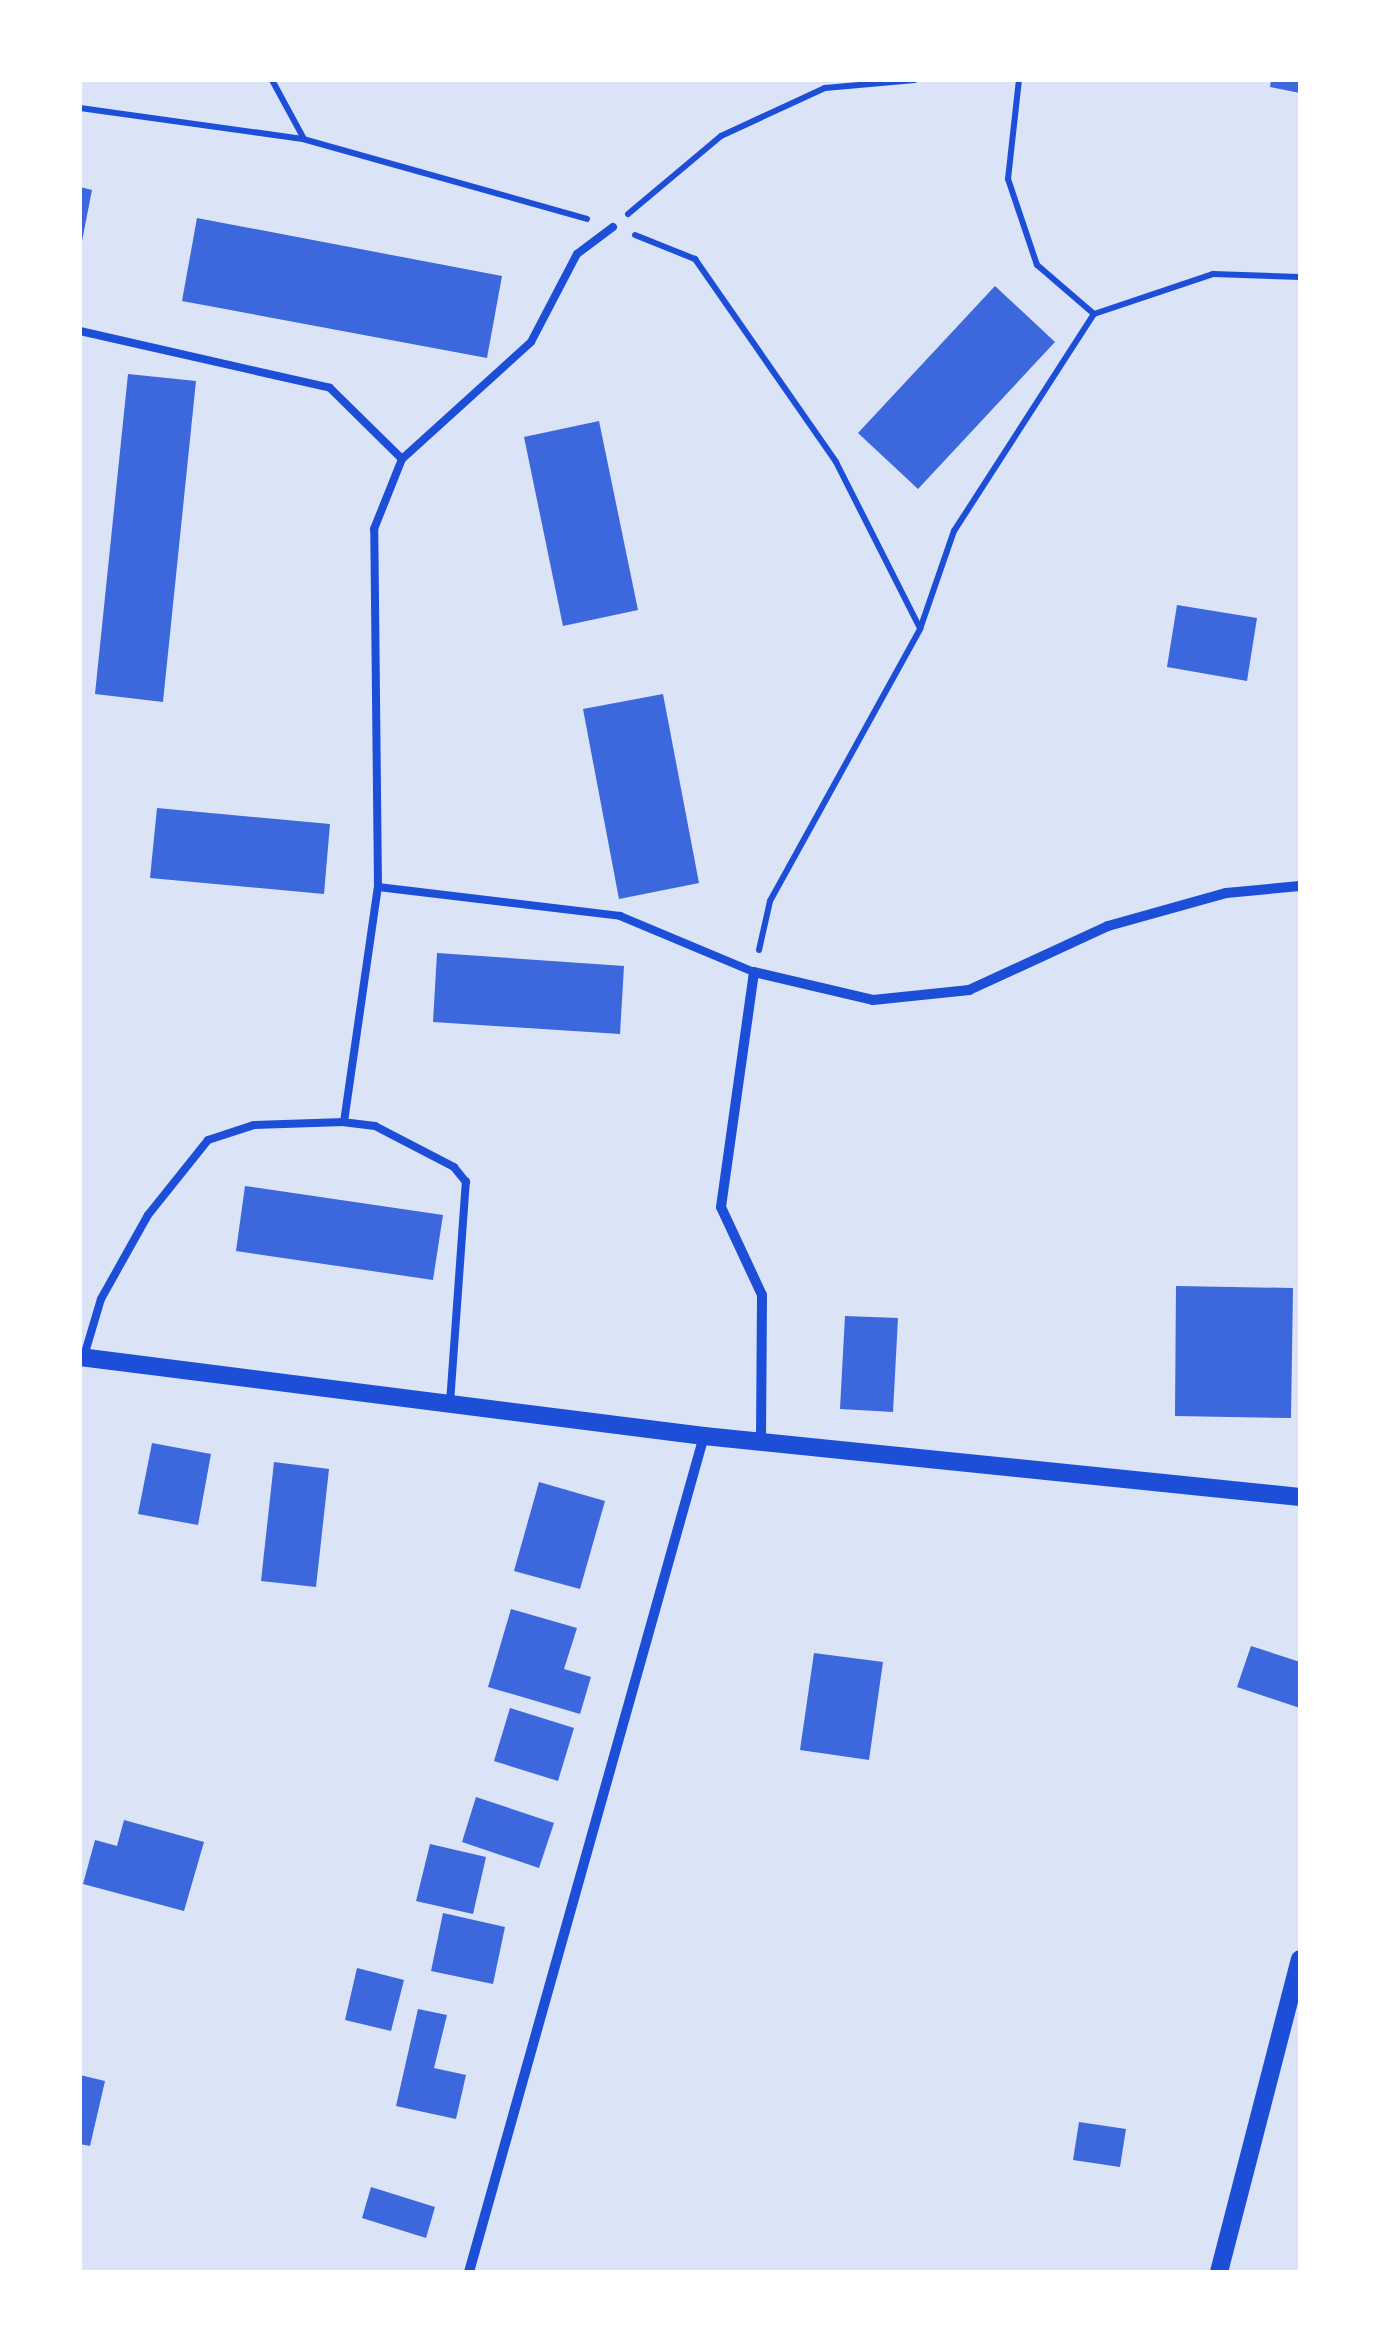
<!DOCTYPE html>
<html>
<head>
<meta charset="utf-8">
<style>
  body { margin:0 }
  #map { position:relative; width:1380px; height:2352px; overflow:hidden; background:#f2f2f2; font-family:Bitter,serif }
  div>[style] { position:absolute }
  .green>* { inset:0; background:#dbe4f7 }
  .building>* { inset:0; background:#3d67dc }
  .path>* { height:6px; margin:-3px; padding:0 3px; transform-origin:3px; border-radius:3px; background:#1d4ed8 }
  .service>* { height:8px; margin:-4px; padding:0 4px; transform-origin:4px; border-radius:4px; background:#1d4ed8 }
  .minor>* { height:10px; margin:-5px; padding:0 5px; transform-origin:5px; border-radius:5px; background:#1d4ed8 }
  .tertiary>* { height:18px; margin:-9px; padding:0 9px; transform-origin:9px; border-radius:9px; background:#1d4ed8 }
  span { translate:-50% -50%; white-space:nowrap; text-align:center; line-height:1.15; -webkit-text-stroke:8px #fff; paint-order:stroke }
  .frame { position:absolute; inset:0; border:82px solid #fff; pointer-events:none }
</style>
</head>
<body>
<div id="map">
  <div class="green">
    <div style="clip-path:polygon(80px 80px,1300px 80px,1300px 2272px,80px 2272px)"></div>
  </div>
  <div class="building">
    <div style="clip-path:polygon(1271px 80px,1300px 80px,1300px 93px,1270px 87px)"></div>
    <div style="clip-path:polygon(80px 187px,92px 190px,82px 241px,80px 241px)"></div>
    <div style="clip-path:polygon(197px 218px,502px 276px,487px 358px,182px 301px)"></div>
    <div style="clip-path:polygon(995px 286px,1055px 342px,918px 489px,858px 433px)"></div>
    <div style="clip-path:polygon(128px 374px,196px 381px,163px 702px,95px 694px)"></div>
    <div style="clip-path:polygon(599px 421px,638px 610px,563px 626px,524px 437px)"></div>
    <div style="clip-path:polygon(1177px 605px,1257px 618px,1247px 681px,1167px 667px)"></div>
    <div style="clip-path:polygon(663px 694px,699px 883px,619px 899px,583px 709px)"></div>
    <div style="clip-path:polygon(157px 808px,330px 824px,324px 894px,150px 878px)"></div>
    <div style="clip-path:polygon(437px 953px,624px 966px,620px 1034px,433px 1022px)"></div>
    <div style="clip-path:polygon(245px 1186px,443px 1215px,433px 1280px,236px 1251px)"></div>
    <div style="clip-path:polygon(1176px 1286px,1293px 1288px,1291px 1418px,1175px 1416px)"></div>
    <div style="clip-path:polygon(845px 1316px,898px 1318px,893px 1412px,840px 1409px)"></div>
    <div style="clip-path:polygon(152px 1443px,211px 1454px,198px 1525px,138px 1514px)"></div>
    <div style="clip-path:polygon(274px 1462px,329px 1469px,316px 1587px,261px 1581px)"></div>
    <div style="clip-path:polygon(539px 1482px,605px 1501px,580px 1589px,514px 1571px)"></div>
    <div style="clip-path:polygon(511px 1609px,577px 1628px,564px 1669px,591px 1677px,580px 1714px,488px 1687px)"></div>
    <div style="clip-path:polygon(1251px 1646px,1300px 1662px,1300px 1708px,1237px 1687px)"></div>
    <div style="clip-path:polygon(814px 1653px,883px 1662px,869px 1760px,800px 1750px)"></div>
    <div style="clip-path:polygon(510px 1708px,574px 1728px,558px 1781px,494px 1761px)"></div>
    <div style="clip-path:polygon(476px 1797px,554px 1823px,539px 1868px,462px 1842px)"></div>
    <div style="clip-path:polygon(124px 1820px,204px 1842px,184px 1911px,83px 1884px,95px 1840px,117px 1846px)"></div>
    <div style="clip-path:polygon(430px 1844px,486px 1857px,473px 1914px,416px 1901px)"></div>
    <div style="clip-path:polygon(443px 1913px,505px 1927px,493px 1984px,431px 1971px)"></div>
    <div style="clip-path:polygon(357px 1968px,404px 1980px,391px 2031px,345px 2020px)"></div>
    <div style="clip-path:polygon(418px 2009px,447px 2015px,434px 2068px,466px 2075px,456px 2119px,396px 2106px)"></div>
    <div style="clip-path:polygon(80px 2075px,105px 2081px,90px 2146px,80px 2144px)"></div>
    <div style="clip-path:polygon(1079px 2122px,1126px 2129px,1120px 2167px,1073px 2160px)"></div>
    <div style="clip-path:polygon(371px 2187px,435px 2207px,426px 2238px,362px 2218px)"></div>
  </div>
  <div class="path">
    <div style="left:272px;top:80px;width:65px;rotate:61.5deg"></div>
    <div style="left:80px;top:108px;width:225px;rotate:7.9deg"></div>
    <div style="left:303px;top:139px;width:295px;rotate:15.7deg"></div>
    <div style="left:628px;top:214px;width:121px;rotate:-40deg"></div>
    <div style="left:721px;top:136px;width:115px;rotate:-24.8deg"></div>
    <div style="left:825px;top:88px;width:90px;rotate:-5.1deg"></div>
    <div style="left:635px;top:235px;width:65px;rotate:21.8deg"></div>
    <div style="left:695px;top:259px;width:247px;rotate:55.2deg"></div>
    <div style="left:836px;top:462px;width:186px;rotate:63.2deg"></div>
    <div style="left:1094px;top:314px;width:126px;rotate:-18.6deg"></div>
    <div style="left:1213px;top:274px;width:87px;rotate:2deg"></div>
    <div style="left:759px;top:950px;width:50px;rotate:-77.3deg"></div>
    <div style="left:770px;top:901px;width:311px;rotate:-61.1deg"></div>
    <div style="left:920px;top:629px;width:104px;rotate:-70.9deg"></div>
    <div style="left:954px;top:531px;width:258px;rotate:-57.2deg"></div>
    <div style="left:1094px;top:314px;width:75px;rotate:-139.3deg"></div>
    <div style="left:1037px;top:265px;width:91px;rotate:-108.6deg"></div>
    <div style="left:1008px;top:179px;width:100px;rotate:-83.7deg"></div>
  </div>
  <div class="service">
    <div style="left:80px;top:331px;width:256px;rotate:12.8deg"></div>
    <div style="left:330px;top:388px;width:101px;rotate:44.6deg"></div>
    <div style="left:378px;top:887px;width:244px;rotate:6.8deg"></div>
    <div style="left:620px;top:916px;width:145px;rotate:22.7deg"></div>
    <div style="left:84px;top:1356px;width:59px;rotate:-73.4deg"></div>
    <div style="left:101px;top:1299px;width:96px;rotate:-60.8deg"></div>
    <div style="left:148px;top:1215px;width:96px;rotate:-51.3deg"></div>
    <div style="left:208px;top:1140px;width:48px;rotate:-18.1deg"></div>
    <div style="left:254px;top:1125px;width:90px;rotate:-1.9deg"></div>
    <div style="left:450px;top:1403px;width:222px;rotate:-85.9deg"></div>
    <div style="left:466px;top:1182px;width:19px;rotate:-129deg"></div>
    <div style="left:454px;top:1167px;width:89px;rotate:-152.6deg"></div>
    <div style="left:375px;top:1126px;width:31px;rotate:-173deg"></div>
    <div style="left:344px;top:1122px;width:237px;rotate:-81.8deg"></div>
    <div style="left:378px;top:887px;width:358px;rotate:-90.6deg"></div>
    <div style="left:374px;top:529px;width:75px;rotate:-68.2deg"></div>
    <div style="left:402px;top:459px;width:174px;rotate:-42.2deg"></div>
    <div style="left:531px;top:342px;width:99px;rotate:-62.4deg"></div>
    <div style="left:577px;top:254px;width:45px;rotate:-36.9deg"></div>
  </div>
  <div class="minor">
    <div style="left:761px;top:1439px;width:144px;rotate:-89.6deg"></div>
    <div style="left:762px;top:1295px;width:97px;rotate:-115deg"></div>
    <div style="left:721px;top:1207px;width:237px;rotate:-82deg"></div>
    <div style="left:754px;top:972px;width:122px;rotate:13.2deg"></div>
    <div style="left:873px;top:1000px;width:97px;rotate:-5.9deg"></div>
    <div style="left:969px;top:990px;width:153px;rotate:-24.7deg"></div>
    <div style="left:1108px;top:926px;width:123px;rotate:-15.6deg"></div>
    <div style="left:1226px;top:893px;width:74px;rotate:-5.4deg"></div>
    <div style="left:469px;top:2272px;width:868px;rotate:-74.3deg"></div>
  </div>
  <div class="tertiary">
    <div style="left:80px;top:1357px;width:629px;rotate:7.22deg"></div>
    <div style="left:704px;top:1436px;width:599px;rotate:5.84deg"></div>
    <div style="left:1219px;top:2272px;width:323px;rotate:-75.5deg"></div>
  </div>
  <div class="frame"></div>
</div>
</body>
</html>
